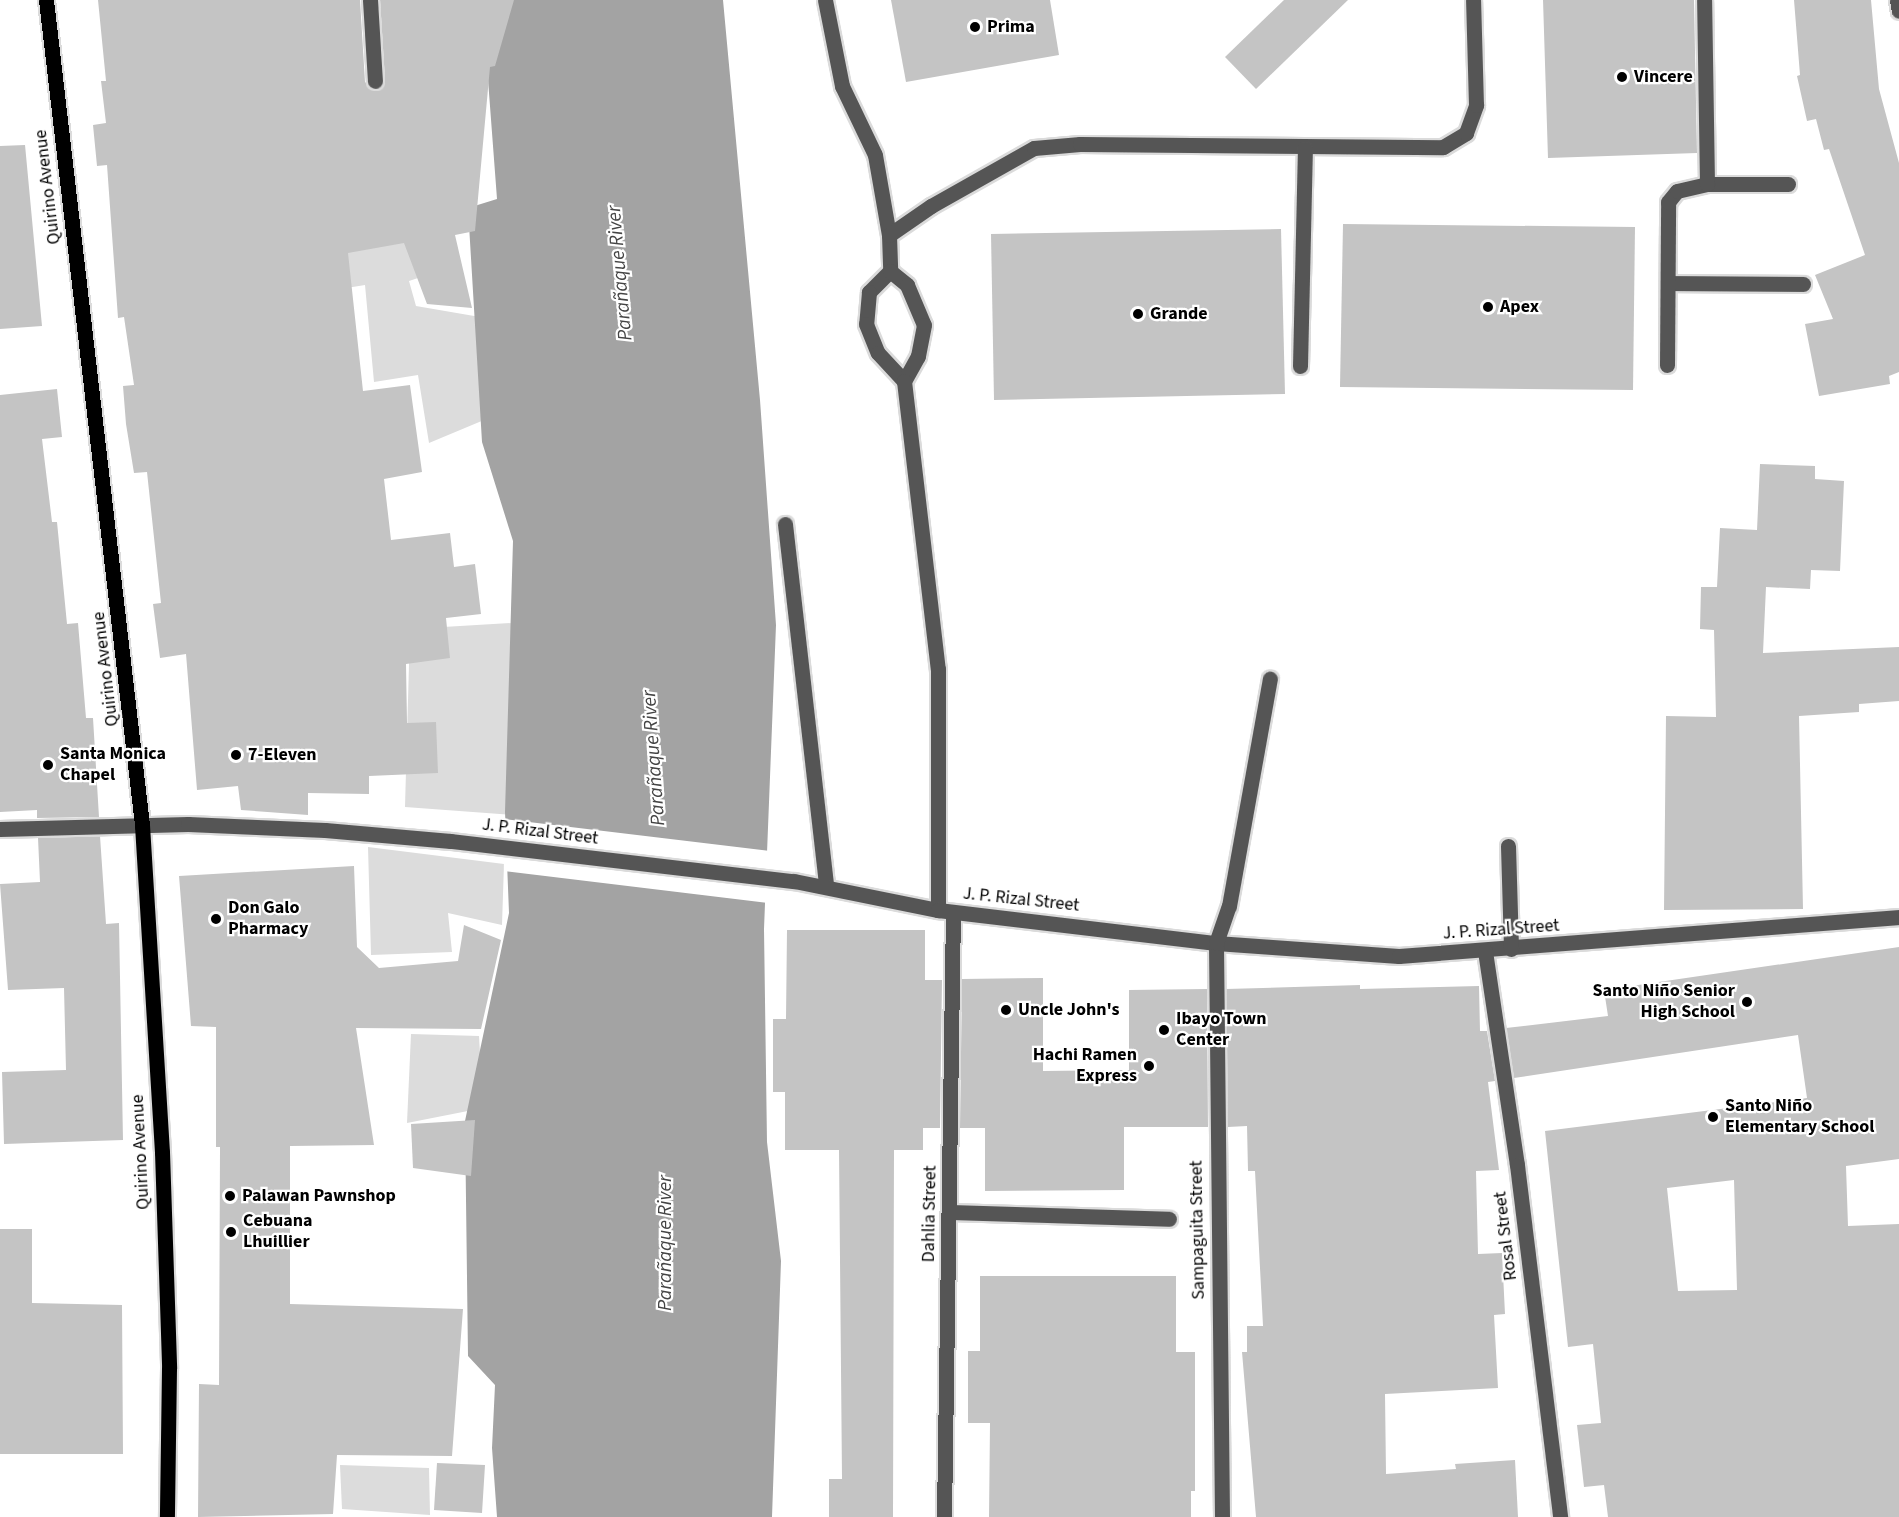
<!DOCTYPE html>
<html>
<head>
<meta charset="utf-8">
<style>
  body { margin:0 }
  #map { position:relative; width:1899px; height:1517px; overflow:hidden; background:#fff; font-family:"Source Sans 3",sans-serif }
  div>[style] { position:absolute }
  .green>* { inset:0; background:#dcdcdc }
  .water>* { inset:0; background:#a3a3a3 }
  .pier>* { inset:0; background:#fff }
  .building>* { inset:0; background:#c4c4c4 }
  .roads { filter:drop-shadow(2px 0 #dbdbdb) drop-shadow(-2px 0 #dbdbdb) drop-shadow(0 2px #dbdbdb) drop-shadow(0 -2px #dbdbdb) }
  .minor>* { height:15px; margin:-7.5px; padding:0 7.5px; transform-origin:7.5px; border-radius:7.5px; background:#555 }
  .major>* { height:15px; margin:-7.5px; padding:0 7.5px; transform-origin:7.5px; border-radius:7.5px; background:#000 }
  .dots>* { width:16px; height:16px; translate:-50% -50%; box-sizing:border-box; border:3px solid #fff; border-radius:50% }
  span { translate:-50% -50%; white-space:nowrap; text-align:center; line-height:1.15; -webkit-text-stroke:4.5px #fff; paint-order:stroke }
  .poi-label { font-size:18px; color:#000; font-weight:700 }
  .left { translate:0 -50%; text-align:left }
  .right { translate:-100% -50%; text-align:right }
  .street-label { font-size:18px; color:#000 }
  .water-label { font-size:20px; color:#444; font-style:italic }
</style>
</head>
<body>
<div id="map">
  <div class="green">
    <div style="clip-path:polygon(454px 235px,460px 264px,409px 281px,416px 306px,480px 317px,496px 415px,429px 443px,418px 375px,374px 382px,365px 285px,334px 290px,326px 247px)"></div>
    <div style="clip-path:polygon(545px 621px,515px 815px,405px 807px,410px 629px)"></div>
    <div style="clip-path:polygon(368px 847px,504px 864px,502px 925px,448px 913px,452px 952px,371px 955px)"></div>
    <div style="clip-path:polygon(411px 1034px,479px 1036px,483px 1108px,407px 1123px)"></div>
    <div style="clip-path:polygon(340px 1465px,429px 1468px,430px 1515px,342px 1509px)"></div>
  </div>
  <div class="water">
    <div style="clip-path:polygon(482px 0,723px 0,760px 400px,776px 625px,764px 929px,767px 1142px,781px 1261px,772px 1517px,497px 1517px,492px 1448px,495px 1385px,468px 1356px,465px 1121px,509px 913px,505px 812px,513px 541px,482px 442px,468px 208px,497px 199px)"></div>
  </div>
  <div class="pier">
    <div style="clip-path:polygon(503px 819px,770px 851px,768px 903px,504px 871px)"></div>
  </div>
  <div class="building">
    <div style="clip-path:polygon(98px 0,360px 0,365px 82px,375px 91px,385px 80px,380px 0,514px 0,495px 66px,490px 67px,475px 231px,455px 235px,472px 308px,427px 304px,404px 243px,348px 253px,363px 391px,410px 385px,422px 472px,384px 479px,391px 540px,450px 533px,454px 567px,475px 564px,481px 614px,446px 618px,450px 658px,406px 664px,407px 723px,436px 722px,438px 773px,369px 776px,369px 794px,308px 793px,308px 815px,241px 810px,238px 786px,197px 790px,186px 654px,160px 658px,153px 604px,161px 603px,147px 472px,134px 473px,126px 424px,123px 386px,134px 385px,124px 317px,118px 318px,107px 165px,97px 166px,93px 125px,106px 123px,101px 81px,106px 81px)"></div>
    <div style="clip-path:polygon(891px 0,1050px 0,1059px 55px,906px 82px)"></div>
    <div style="clip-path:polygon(1284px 0,1348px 0,1256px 89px,1225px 57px)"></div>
    <div style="clip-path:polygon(1543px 0,1694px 0,1697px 153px,1548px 158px)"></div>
    <div style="clip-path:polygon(1794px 0,1871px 0,1879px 89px,1899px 163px,1899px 372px,1889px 376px,1890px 384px,1819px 396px,1805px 324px,1833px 319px,1815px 275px,1865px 255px,1829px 149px,1824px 150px,1816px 119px,1807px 121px,1797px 76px,1800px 75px)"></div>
    <div style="clip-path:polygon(25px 145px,42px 326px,0 329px,0 146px)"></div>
    <div style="clip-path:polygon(1343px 224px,1635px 227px,1633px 390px,1340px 387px)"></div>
    <div style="clip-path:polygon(1281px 229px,1285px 394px,994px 400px,991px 234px)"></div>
    <div style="clip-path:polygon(57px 389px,62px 437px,42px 439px,52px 522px,57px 522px,67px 624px,78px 623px,86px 718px,93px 718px,99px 817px,37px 818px,37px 810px,0 812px,0 395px)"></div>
    <div style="clip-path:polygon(1760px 464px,1815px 466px,1815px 479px,1844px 481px,1840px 571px,1811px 570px,1810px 589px,1766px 587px,1763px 653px,1899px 647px,1899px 701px,1859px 704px,1859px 712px,1799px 716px,1803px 909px,1664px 910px,1666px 716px,1716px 717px,1714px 630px,1700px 629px,1701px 587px,1717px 587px,1720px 528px,1757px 530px)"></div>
    <div style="clip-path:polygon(100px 836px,106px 924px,119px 923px,123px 1140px,4px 1144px,2px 1072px,66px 1070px,64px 988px,8px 990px,0 884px,40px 882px,38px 838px)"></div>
    <div style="clip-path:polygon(354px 866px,357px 947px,379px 968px,458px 961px,464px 925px,501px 940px,481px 1029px,356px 1028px,374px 1145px,290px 1146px,290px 1304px,463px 1309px,452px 1456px,337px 1455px,333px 1514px,198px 1517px,199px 1384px,219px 1385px,220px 1147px,216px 1147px,216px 1027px,191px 1026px,179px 876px)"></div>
    <div style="clip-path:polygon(787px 930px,925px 930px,925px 980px,942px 980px,940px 1128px,923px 1128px,923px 1150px,894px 1150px,893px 1517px,829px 1517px,829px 1479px,842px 1479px,839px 1150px,785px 1150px,785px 1092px,773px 1092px,773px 1019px,786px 1019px)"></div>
    <div style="clip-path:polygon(evenodd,1899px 947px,1899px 1159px,1846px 1166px,1848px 1226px,1899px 1224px,1899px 1517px,1608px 1517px,1604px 1485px,1584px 1487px,1577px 1425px,1601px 1423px,1593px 1344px,1568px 1347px,1545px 1131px,1807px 1098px,1798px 1035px,1514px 1078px,1506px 1028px,1608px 1016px,1604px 990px,1899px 947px,1734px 1180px,1737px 1290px,1678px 1291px,1667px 1188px,1734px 1180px)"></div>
    <div style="clip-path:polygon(1043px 978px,1043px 1071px,1129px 1070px,1129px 990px,1207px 989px,1208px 1127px,1124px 1127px,1124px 1190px,985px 1191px,985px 1128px,960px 1128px,962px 979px)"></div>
    <div style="clip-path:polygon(1360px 985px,1360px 989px,1479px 986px,1480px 1031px,1487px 1031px,1495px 1081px,1488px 1082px,1499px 1170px,1476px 1171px,1478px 1254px,1502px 1253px,1505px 1314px,1494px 1315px,1498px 1388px,1385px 1394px,1386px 1474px,1456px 1469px,1455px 1464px,1515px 1460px,1518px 1517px,1256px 1517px,1242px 1352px,1247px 1352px,1247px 1326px,1263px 1326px,1255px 1171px,1248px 1171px,1247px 1126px,1228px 1127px,1226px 989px)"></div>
    <div style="clip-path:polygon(475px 1120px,471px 1176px,413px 1168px,411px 1124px)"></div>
    <div style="clip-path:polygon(0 1229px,32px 1229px,32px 1303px,122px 1305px,123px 1454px,0 1454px)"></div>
    <div style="clip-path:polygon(980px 1276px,1176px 1276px,1176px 1352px,1195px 1352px,1195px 1491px,1191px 1491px,1191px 1517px,989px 1517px,990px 1423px,968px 1423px,968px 1351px,980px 1351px)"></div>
    <div style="clip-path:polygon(437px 1463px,485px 1465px,482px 1513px,434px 1510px)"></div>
  </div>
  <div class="roads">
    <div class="minor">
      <div style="left:370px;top:0;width:81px;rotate:86.5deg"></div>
      <div style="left:825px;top:0;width:88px;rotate:78.8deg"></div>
      <div style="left:842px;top:86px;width:76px;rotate:64.4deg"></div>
      <div style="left:875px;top:155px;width:81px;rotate:80.1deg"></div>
      <div style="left:889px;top:235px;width:36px;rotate:88deg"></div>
      <div style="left:890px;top:271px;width:30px;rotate:135deg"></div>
      <div style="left:869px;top:292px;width:32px;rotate:95deg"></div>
      <div style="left:866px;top:324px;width:31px;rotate:68deg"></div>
      <div style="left:878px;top:353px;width:38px;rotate:47deg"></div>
      <div style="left:1897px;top:0;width:11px;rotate:80deg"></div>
      <div style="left:1707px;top:184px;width:81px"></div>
      <div style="left:889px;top:235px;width:51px;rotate:-34.6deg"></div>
      <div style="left:931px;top:206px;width:118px;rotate:-29.4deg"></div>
      <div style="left:1034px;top:148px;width:46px;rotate:-5deg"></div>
      <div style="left:1080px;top:144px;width:363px;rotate:0.5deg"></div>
      <div style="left:1443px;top:147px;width:27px;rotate:-31deg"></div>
      <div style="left:1466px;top:133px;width:30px;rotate:-70deg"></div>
      <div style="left:1476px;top:105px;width:105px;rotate:-91.6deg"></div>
      <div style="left:890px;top:271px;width:22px;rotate:39deg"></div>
      <div style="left:907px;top:285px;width:43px;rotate:67deg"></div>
      <div style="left:924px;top:325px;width:32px;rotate:101deg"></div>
      <div style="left:918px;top:356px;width:29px;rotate:119deg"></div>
      <div style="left:904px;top:381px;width:290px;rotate:83.3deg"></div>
      <div style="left:938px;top:669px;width:241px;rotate:90deg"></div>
      <div style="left:1668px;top:283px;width:135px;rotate:0.4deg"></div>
      <div style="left:1667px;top:365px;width:163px;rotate:-89.6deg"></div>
      <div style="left:1668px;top:202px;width:14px;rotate:-51deg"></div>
      <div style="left:1677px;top:191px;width:31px;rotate:-13deg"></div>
      <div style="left:1707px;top:184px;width:184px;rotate:-90.9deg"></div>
      <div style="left:1300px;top:366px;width:218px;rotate:-88.7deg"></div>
      <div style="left:785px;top:524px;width:364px;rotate:83.5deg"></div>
      <div style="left:0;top:829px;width:188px;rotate:-1.5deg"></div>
      <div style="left:188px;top:824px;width:137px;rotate:2.5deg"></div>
      <div style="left:325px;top:830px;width:126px;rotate:5deg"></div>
      <div style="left:451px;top:841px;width:345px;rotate:6.7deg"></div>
      <div style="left:794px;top:881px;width:147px;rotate:11.4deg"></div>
      <div style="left:938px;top:910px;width:280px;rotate:6.8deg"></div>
      <div style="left:1216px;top:943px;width:183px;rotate:4.1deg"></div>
      <div style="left:1399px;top:956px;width:502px;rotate:-4.46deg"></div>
      <div style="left:1508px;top:846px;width:103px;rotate:88.3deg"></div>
      <div style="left:1485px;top:951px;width:216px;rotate:81.5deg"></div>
      <div style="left:1517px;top:1165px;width:355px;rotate:83deg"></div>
      <div style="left:950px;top:1212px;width:219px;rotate:1.8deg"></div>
      <div style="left:944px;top:1517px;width:605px;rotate:-89.15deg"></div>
      <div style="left:1222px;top:1517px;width:574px;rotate:-90.6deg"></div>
      <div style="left:1216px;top:943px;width:39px;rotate:-71deg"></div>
      <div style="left:1229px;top:906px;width:231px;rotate:-79.8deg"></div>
    </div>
    <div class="major">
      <div style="left:46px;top:0;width:831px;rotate:83.36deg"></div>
      <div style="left:142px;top:825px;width:328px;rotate:86.5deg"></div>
      <div style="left:162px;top:1152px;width:216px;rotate:88.1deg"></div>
      <div style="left:169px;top:1368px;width:149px;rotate:90.8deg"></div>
    </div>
  </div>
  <div class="dots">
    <div style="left:975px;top:27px;background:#000"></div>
    <div style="left:1622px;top:77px;background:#000"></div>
    <div style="left:1488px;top:307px;background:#000"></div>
    <div style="left:1138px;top:314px;background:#000"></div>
    <div style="left:236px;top:755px;background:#000"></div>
    <div style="left:48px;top:765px;background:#000"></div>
    <div style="left:216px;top:919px;background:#000"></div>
    <div style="left:1747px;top:1002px;background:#000"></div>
    <div style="left:1006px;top:1010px;background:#000"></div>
    <div style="left:1164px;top:1030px;background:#000"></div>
    <div style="left:1149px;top:1066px;background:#000"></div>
    <div style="left:1713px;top:1117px;background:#000"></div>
    <div style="left:230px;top:1196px;background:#000"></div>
    <div style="left:231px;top:1232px;background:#000"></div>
  </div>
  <div class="poi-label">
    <span class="left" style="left:987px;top:27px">Prima</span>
    <span class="left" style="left:1634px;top:77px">Vincere</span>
    <span class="left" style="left:1500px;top:307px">Apex</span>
    <span class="left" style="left:1150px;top:314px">Grande</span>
    <span class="left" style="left:60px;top:765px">Santa Monica<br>Chapel</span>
    <span class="left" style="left:248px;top:755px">7-Eleven</span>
    <span class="left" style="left:228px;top:919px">Don Galo<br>Pharmacy</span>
    <span class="right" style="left:1735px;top:1002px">Santo Niño Senior<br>High School</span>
    <span class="left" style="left:1018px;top:1010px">Uncle John's</span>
    <span class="left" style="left:1176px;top:1030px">Ibayo Town<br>Center</span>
    <span class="right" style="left:1137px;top:1066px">Hachi Ramen<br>Express</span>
    <span class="left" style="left:1725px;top:1117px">Santo Niño<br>Elementary School</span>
    <span class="left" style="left:242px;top:1196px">Palawan Pawnshop</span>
    <span class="left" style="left:243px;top:1232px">Cebuana<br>Lhuillier</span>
  </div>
  <div class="street-label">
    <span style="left:48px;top:187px;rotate:-97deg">Quirino Avenue</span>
    <span style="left:106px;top:669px;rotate:-97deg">Quirino Avenue</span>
    <span style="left:540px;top:832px;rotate:7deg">J. P. Rizal Street</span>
    <span style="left:1021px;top:900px;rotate:6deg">J. P. Rizal Street</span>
    <span style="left:1501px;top:930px;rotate:-4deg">J. P. Rizal Street</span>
    <span style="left:141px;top:1152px;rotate:-93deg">Quirino Avenue</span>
    <span style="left:930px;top:1214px;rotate:-89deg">Dahlia Street</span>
    <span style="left:1198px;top:1230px;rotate:-91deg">Sampaguita Street</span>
    <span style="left:1506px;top:1236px;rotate:-97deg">Rosal Street</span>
  </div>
  <div class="water-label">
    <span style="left:620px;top:273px;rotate:-95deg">Parañaque River</span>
    <span style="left:654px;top:758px;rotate:-94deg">Parañaque River</span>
    <span style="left:665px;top:1243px;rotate:-90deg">Parañaque River</span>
  </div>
</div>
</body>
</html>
